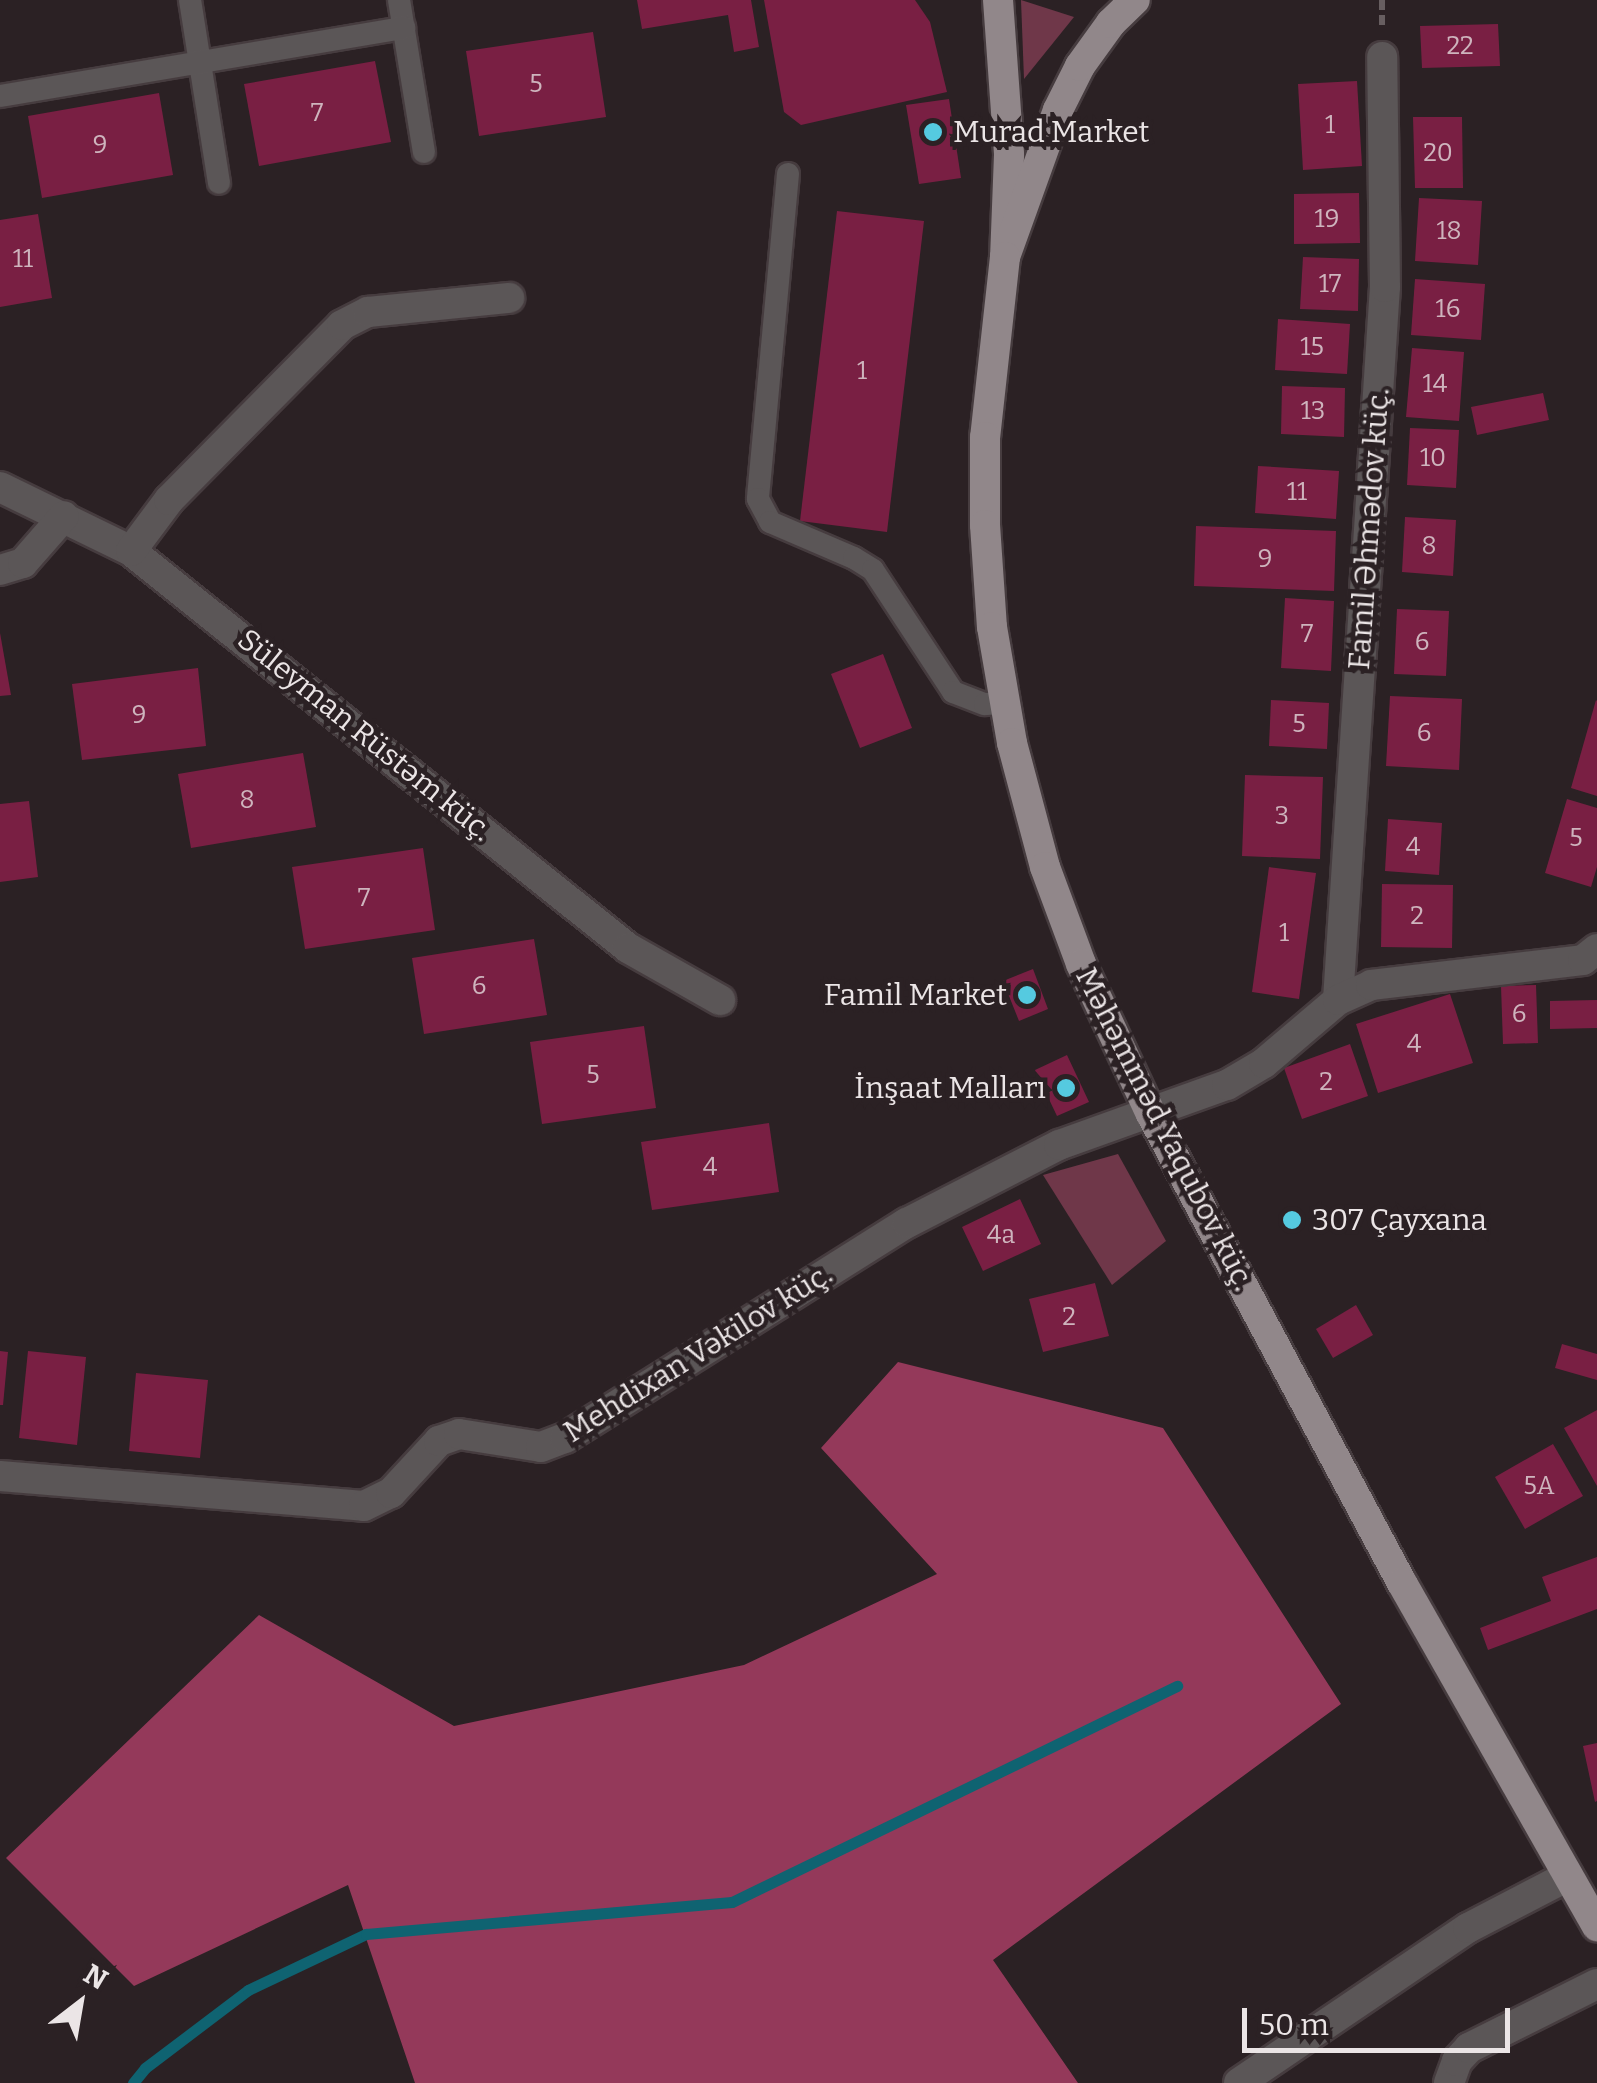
<!DOCTYPE html>
<html>
<head>
<meta charset="utf-8">
<style>
  body { margin:0 }
  #map { position:relative; width:1597px; height:2083px; overflow:hidden; background:#2b2124; font-family:Bitter,serif }
  div>[style] { position:absolute }
  .green>* { inset:0; background:#6f3749 }
  .forest>* { inset:0; background:#94395a }
  .stream>* { height:11px; margin:-5.5px; padding:0 5.5px; transform-origin:5.5px; border-radius:5.5px; background:#0f6371 }
  .building>* { inset:0; background:#791f43 }
  .path>* { height:6px; margin-top:-3px; transform-origin:0; background:repeating-linear-gradient(90deg,#675e60 0 10px,transparent 0 15px) }
  .roads { filter:drop-shadow(2px 0 #463c3f) drop-shadow(-2px 0 #463c3f) drop-shadow(0 2px #463c3f) drop-shadow(0 -2px #463c3f) }
  .lane>* { height:22px; margin:-11px; padding:0 11px; transform-origin:11px; border-radius:11px; background:#5b5657 }
  .street>* { height:30px; margin:-15px; padding:0 15px; transform-origin:15px; border-radius:15px; background:#5b5657 }
  .primary>* { height:30px; margin:-15px; padding:0 15px; transform-origin:15px; border-radius:15px; background:#91878a }
  .dots>* { width:28px; height:28px; translate:-50% -50%; box-sizing:border-box; border:5px solid #2b2124; border-radius:50% }
  span { translate:-50% -50%; white-space:nowrap; text-align:center; line-height:1.15; -webkit-text-stroke:9px #2b2124; paint-order:stroke }
  .number-label { font-size:25px; color:#ceb4bd }
  .number-label span { -webkit-text-stroke-width:0 }
  .poi-label { font-size:30px; color:#ebe5e6 }
  .left { translate:0 -50%; text-align:left }
  .right { translate:-100% -50%; text-align:right }
  .street-label { font-size:30px; color:#ebe5e6 }
  .north { position:absolute; left:30px; top:1953px; width:100px; height:100px; -webkit-text-stroke:8px #2b2124; paint-order:stroke; rotate:31deg; font-size:28px; font-weight:700; line-height:40px; text-align:center; color:#ebe5e6 }
  .north::after { content:''; display:block; margin:auto; width:35px; height:45px; background:#ebe5e6; clip-path:polygon(50% 0,100% 100%,50% 72%,0 100%) }
  .scale { position:absolute; left:1242px; top:2008px; width:268px; height:45px; box-sizing:border-box; border:5px solid #ebe5e6; border-top:0; padding-left:12px; font-size:30px; line-height:35px; white-space:nowrap; color:#ebe5e6; -webkit-text-stroke:8px #2b2124; paint-order:stroke }
</style>
</head>
<body>
<div id="map">
  <div class="green">
    <div style="clip-path:polygon(1021px 0,1074px 17px,1024px 79px)"></div>
    <div style="clip-path:polygon(1118px 1154px,1166px 1241px,1112px 1285px,1043px 1175px)"></div>
  </div>
  <div class="forest">
    <div style="clip-path:polygon(898px 1362px,1163px 1428px,1341px 1704px,993px 1960px,1078px 2083px,415px 2083px,348px 1885px,134px 1986px,6px 1858px,259px 1615px,454px 1726px,744px 1665px,937px 1574px,821px 1448px)"></div>
  </div>
  <div class="stream">
    <div style="left:133px;top:2083px;width:19px;rotate:-51deg"></div>
    <div style="left:145px;top:2068px;width:129px;rotate:-37.1deg"></div>
    <div style="left:248px;top:1990px;width:131px;rotate:-25.4deg"></div>
    <div style="left:366px;top:1934px;width:367px;rotate:-5deg"></div>
    <div style="left:732px;top:1902px;width:495px;rotate:-25.9deg"></div>
  </div>
  <div class="building">
    <div style="clip-path:polygon(637px 0,751px 0,759px 47px,734px 52px,728px 15px,642px 29px)"></div>
    <div style="clip-path:polygon(764px 0,915px 0,930px 22px,947px 92px,801px 125px,784px 112px)"></div>
    <div style="clip-path:polygon(1498px 24px,1500px 66px,1422px 68px,1420px 26px)"></div>
    <div style="clip-path:polygon(593px 32px,606px 117px,479px 136px,466px 51px)"></div>
    <div style="clip-path:polygon(375px 61px,391px 142px,259px 166px,244px 84px)"></div>
    <div style="clip-path:polygon(1357px 81px,1362px 166px,1303px 170px,1298px 84px)"></div>
    <div style="clip-path:polygon(159px 93px,173px 175px,42px 198px,28px 116px)"></div>
    <div style="clip-path:polygon(949px 99px,961px 178px,919px 184px,906px 105px)"></div>
    <div style="clip-path:polygon(1413px 117px,1462px 117px,1463px 188px,1415px 188px)"></div>
    <div style="clip-path:polygon(1359px 193px,1360px 243px,1294px 244px,1294px 194px)"></div>
    <div style="clip-path:polygon(1419px 198px,1482px 201px,1478px 265px,1415px 261px)"></div>
    <div style="clip-path:polygon(837px 211px,924px 221px,887px 532px,800px 521px)"></div>
    <div style="clip-path:polygon(38px 214px,52px 298px,0 307px,0 220px)"></div>
    <div style="clip-path:polygon(1303px 257px,1359px 259px,1358px 311px,1300px 309px)"></div>
    <div style="clip-path:polygon(1415px 279px,1485px 284px,1481px 340px,1411px 335px)"></div>
    <div style="clip-path:polygon(1278px 319px,1350px 324px,1347px 374px,1275px 370px)"></div>
    <div style="clip-path:polygon(1412px 348px,1464px 352px,1459px 421px,1406px 417px)"></div>
    <div style="clip-path:polygon(1282px 386px,1345px 388px,1344px 437px,1281px 434px)"></div>
    <div style="clip-path:polygon(1543px 393px,1549px 420px,1477px 435px,1471px 407px)"></div>
    <div style="clip-path:polygon(1410px 428px,1459px 430px,1456px 488px,1407px 485px)"></div>
    <div style="clip-path:polygon(1258px 466px,1339px 471px,1336px 519px,1255px 513px)"></div>
    <div style="clip-path:polygon(1405px 517px,1456px 520px,1453px 576px,1402px 572px)"></div>
    <div style="clip-path:polygon(1196px 526px,1336px 531px,1334px 591px,1194px 586px)"></div>
    <div style="clip-path:polygon(1285px 598px,1334px 601px,1331px 671px,1281px 668px)"></div>
    <div style="clip-path:polygon(1397px 609px,1449px 611px,1446px 676px,1394px 674px)"></div>
    <div style="clip-path:polygon(0 633px,11px 695px,0 696px)"></div>
    <div style="clip-path:polygon(883px 654px,912px 728px,860px 748px,831px 674px)"></div>
    <div style="clip-path:polygon(198px 668px,206px 746px,82px 760px,72px 684px)"></div>
    <div style="clip-path:polygon(1390px 696px,1462px 699px,1459px 770px,1386px 766px)"></div>
    <div style="clip-path:polygon(1271px 700px,1329px 703px,1327px 749px,1269px 746px)"></div>
    <div style="clip-path:polygon(1596px 700px,1597px 701px,1597px 796px,1571px 788px)"></div>
    <div style="clip-path:polygon(303px 753px,316px 827px,191px 848px,178px 774px)"></div>
    <div style="clip-path:polygon(1245px 775px,1323px 777px,1320px 859px,1242px 856px)"></div>
    <div style="clip-path:polygon(1567px 799px,1597px 808px,1597px 867px,1591px 887px,1545px 873px)"></div>
    <div style="clip-path:polygon(29px 801px,38px 877px,0 882px,0 804px)"></div>
    <div style="clip-path:polygon(1388px 819px,1442px 823px,1439px 875px,1385px 871px)"></div>
    <div style="clip-path:polygon(423px 848px,435px 930px,305px 949px,292px 867px)"></div>
    <div style="clip-path:polygon(1269px 867px,1316px 873px,1299px 999px,1252px 992px)"></div>
    <div style="clip-path:polygon(1382px 884px,1453px 885px,1452px 948px,1381px 947px)"></div>
    <div style="clip-path:polygon(534px 939px,547px 1015px,424px 1034px,412px 958px)"></div>
    <div style="clip-path:polygon(1033px 969px,1048px 1009px,1019px 1021px,1003px 981px)"></div>
    <div style="clip-path:polygon(1536px 985px,1538px 1043px,1503px 1044px,1501px 986px)"></div>
    <div style="clip-path:polygon(1450px 994px,1473px 1063px,1378px 1093px,1356px 1024px)"></div>
    <div style="clip-path:polygon(1597px 1000px,1597px 1028px,1550px 1029px,1550px 1001px)"></div>
    <div style="clip-path:polygon(644px 1026px,656px 1108px,542px 1124px,530px 1042px)"></div>
    <div style="clip-path:polygon(1350px 1044px,1368px 1096px,1302px 1119px,1284px 1068px)"></div>
    <div style="clip-path:polygon(1067px 1055px,1089px 1102px,1057px 1116px,1035px 1070px)"></div>
    <div style="clip-path:polygon(769px 1123px,779px 1192px,652px 1210px,641px 1142px)"></div>
    <div style="clip-path:polygon(1020px 1199px,1041px 1244px,983px 1271px,962px 1227px)"></div>
    <div style="clip-path:polygon(1095px 1283px,1109px 1336px,1043px 1352px,1029px 1299px)"></div>
    <div style="clip-path:polygon(1356px 1305px,1373px 1335px,1333px 1358px,1316px 1329px)"></div>
    <div style="clip-path:polygon(1562px 1344px,1597px 1354px,1597px 1380px,1555px 1368px)"></div>
    <div style="clip-path:polygon(0 1351px,8px 1352px,3px 1405px,0 1405px)"></div>
    <div style="clip-path:polygon(28px 1351px,86px 1357px,77px 1445px,19px 1438px)"></div>
    <div style="clip-path:polygon(136px 1373px,208px 1380px,200px 1458px,129px 1451px)"></div>
    <div style="clip-path:polygon(1597px 1410px,1597px 1486px,1564px 1428px)"></div>
    <div style="clip-path:polygon(1553px 1444px,1583px 1496px,1525px 1529px,1495px 1477px)"></div>
    <div style="clip-path:polygon(1597px 1557px,1597px 1609px,1488px 1650px,1480px 1628px,1551px 1601px,1542px 1577px)"></div>
    <div style="clip-path:polygon(1597px 1743px,1597px 1801px,1595px 1802px,1583px 1746px)"></div>
  </div>
  <div class="path">
    <div style="left:1382px;top:0;width:29px;rotate:90deg"></div>
  </div>
  <div class="roads">
    <div class="lane">
      <div style="left:190px;top:0;width:185px;rotate:81deg"></div>
      <div style="left:399px;top:0;width:154px;rotate:80.7deg"></div>
      <div style="left:0;top:96px;width:410px;rotate:-9.6deg"></div>
      <div style="left:788px;top:174px;width:326px;rotate:95.3deg"></div>
      <div style="left:758px;top:499px;width:26px;rotate:62deg"></div>
      <div style="left:770px;top:522px;width:91px;rotate:23.2deg"></div>
      <div style="left:854px;top:558px;width:22px;rotate:32deg"></div>
      <div style="left:873px;top:570px;width:146px;rotate:56.7deg"></div>
      <div style="left:953px;top:692px;width:34px;rotate:21deg"></div>
      <div style="left:985px;top:704px;width:20px;rotate:-3deg"></div>
    </div>
    <div class="street">
      <div style="left:0;top:487px;width:146px;rotate:26deg"></div>
      <div style="left:131px;top:551px;width:636px;rotate:38.62deg"></div>
      <div style="left:628px;top:948px;width:106px;rotate:29.5deg"></div>
      <div style="left:131px;top:551px;width:64px;rotate:-53.3deg"></div>
      <div style="left:169px;top:500px;width:246px;rotate:-45.3deg"></div>
      <div style="left:342px;top:325px;width:29px;rotate:-27deg"></div>
      <div style="left:368px;top:312px;width:142px;rotate:-5.7deg"></div>
      <div style="left:0;top:570px;width:24px;rotate:-17deg"></div>
      <div style="left:23px;top:563px;width:62px;rotate:-48.9deg"></div>
      <div style="left:1338px;top:1000px;width:715px;rotate:-86.23deg"></div>
      <div style="left:1385px;top:287px;width:230px;rotate:-90.7deg"></div>
      <div style="left:0;top:1476px;width:365px;rotate:4.7deg"></div>
      <div style="left:364px;top:1506px;width:30px;rotate:-26deg"></div>
      <div style="left:391px;top:1493px;width:71px;rotate:-47.3deg"></div>
      <div style="left:439px;top:1441px;width:21px;rotate:-19deg"></div>
      <div style="left:459px;top:1434px;width:83px;rotate:9deg"></div>
      <div style="left:541px;top:1447px;width:26px;rotate:-21deg"></div>
      <div style="left:565px;top:1438px;width:404px;rotate:-32.2deg"></div>
      <div style="left:907px;top:1223px;width:171px;rotate:-27.2deg"></div>
      <div style="left:1059px;top:1145px;width:178px;rotate:-19.7deg"></div>
      <div style="left:1227px;top:1085px;width:43px;rotate:-30.7deg"></div>
      <div style="left:1264px;top:1063px;width:97px;rotate:-40.4deg"></div>
      <div style="left:1338px;top:1000px;width:36px;rotate:-24deg"></div>
      <div style="left:1371px;top:985px;width:213px;rotate:-6.7deg"></div>
      <div style="left:1583px;top:960px;width:18px;rotate:-38deg"></div>
      <div style="left:1239px;top:2083px;width:277px;rotate:-34.1deg"></div>
      <div style="left:1468px;top:1928px;width:113px;rotate:-27.5deg"></div>
      <div style="left:1449px;top:2083px;width:23px;rotate:-70deg"></div>
      <div style="left:1457px;top:2061px;width:18px;rotate:-47deg"></div>
      <div style="left:1469px;top:2048px;width:143px;rotate:-26.6deg"></div>
    </div>
    <div class="primary">
      <div style="left:998px;top:0;width:155px;rotate:85.9deg"></div>
      <div style="left:1009px;top:155px;width:102px;rotate:92.2deg"></div>
      <div style="left:1005px;top:257px;width:156px;rotate:-70.2deg"></div>
      <div style="left:1058px;top:110px;width:49px;rotate:-63.4deg"></div>
      <div style="left:1080px;top:66px;width:53px;rotate:-54.2deg"></div>
      <div style="left:1111px;top:23px;width:33px;rotate:-44deg"></div>
      <div style="left:1005px;top:257px;width:181px;rotate:96.3deg"></div>
      <div style="left:985px;top:437px;width:88px;rotate:90deg"></div>
      <div style="left:985px;top:525px;width:102px;rotate:86.1deg"></div>
      <div style="left:992px;top:627px;width:118px;rotate:80.2deg"></div>
      <div style="left:1012px;top:743px;width:128px;rotate:75.1deg"></div>
      <div style="left:1045px;top:867px;width:103px;rotate:69.6deg"></div>
      <div style="left:1081px;top:964px;width:166px;rotate:65deg"></div>
      <div style="left:1151px;top:1114px;width:532px;rotate:61.85deg"></div>
      <div style="left:1402px;top:1583px;width:395px;rotate:60.4deg"></div>
    </div>
  </div>
  <div class="dots">
    <div style="left:933px;top:132px;background:#55cae0"></div>
    <div style="left:1027px;top:995px;background:#55cae0"></div>
    <div style="left:1066px;top:1088px;background:#55cae0"></div>
    <div style="left:1292px;top:1220px;background:#55cae0"></div>
  </div>
  <div class="number-label">
    <span style="left:1460px;top:46px">22</span>
    <span style="left:536px;top:84px">5</span>
    <span style="left:317px;top:113px">7</span>
    <span style="left:1330px;top:125px">1</span>
    <span style="left:100px;top:145px">9</span>
    <span style="left:1438px;top:153px">20</span>
    <span style="left:1327px;top:219px">19</span>
    <span style="left:1449px;top:231px">18</span>
    <span style="left:23px;top:259px">11</span>
    <span style="left:1330px;top:284px">17</span>
    <span style="left:1448px;top:309px">16</span>
    <span style="left:1312px;top:347px">15</span>
    <span style="left:862px;top:371px">1</span>
    <span style="left:1435px;top:384px">14</span>
    <span style="left:1313px;top:411px">13</span>
    <span style="left:1433px;top:458px">10</span>
    <span style="left:1297px;top:492px">11</span>
    <span style="left:1429px;top:546px">8</span>
    <span style="left:1265px;top:559px">9</span>
    <span style="left:1307px;top:634px">7</span>
    <span style="left:1422px;top:642px">6</span>
    <span style="left:139px;top:715px">9</span>
    <span style="left:1299px;top:724px">5</span>
    <span style="left:1424px;top:733px">6</span>
    <span style="left:247px;top:800px">8</span>
    <span style="left:1282px;top:816px">3</span>
    <span style="left:1576px;top:838px">5</span>
    <span style="left:1413px;top:847px">4</span>
    <span style="left:364px;top:898px">7</span>
    <span style="left:1417px;top:916px">2</span>
    <span style="left:1284px;top:933px">1</span>
    <span style="left:479px;top:986px">6</span>
    <span style="left:1519px;top:1014px">6</span>
    <span style="left:1414px;top:1044px">4</span>
    <span style="left:593px;top:1075px">5</span>
    <span style="left:1326px;top:1082px">2</span>
    <span style="left:710px;top:1167px">4</span>
    <span style="left:1001px;top:1235px">4a</span>
    <span style="left:1069px;top:1317px">2</span>
    <span style="left:1539px;top:1486px">5A</span>
  </div>
  <div class="poi-label">
    <span class="left" style="left:953px;top:132px">Murad Market</span>
    <span class="right" style="left:1007px;top:995px">Famil Market</span>
    <span class="right" style="left:1046px;top:1088px">İnşaat Malları</span>
    <span class="left" style="left:1312px;top:1220px">307 Çayxana</span>
  </div>
  <div class="street-label">
    <span style="left:1369px;top:529px;rotate:-86deg">Famil Əhmədov küç.</span>
    <span style="left:365px;top:735px;rotate:39deg">Süleyman Rüstəm küç.</span>
    <span style="left:1165px;top:1129px;rotate:63deg">Məhəmməd Yaqubov küç.</span>
    <span style="left:698px;top:1353px;rotate:-32deg">Mehdixan Vəkilov küç.</span>
  </div>
  <div class="north">N</div>
  <div class="scale">50 m</div>
</div>
</body>
</html>
